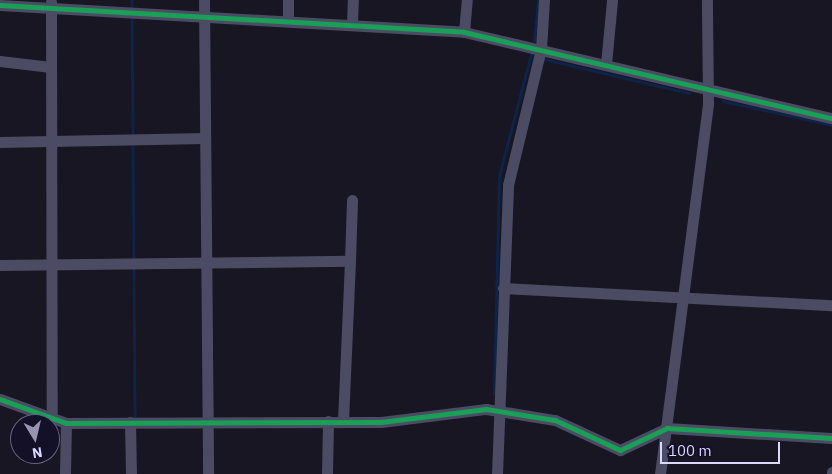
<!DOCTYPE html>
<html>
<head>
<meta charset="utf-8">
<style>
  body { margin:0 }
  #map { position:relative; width:832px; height:474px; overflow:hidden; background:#181622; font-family:"IBM Plex Sans",sans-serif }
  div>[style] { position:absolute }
  .stream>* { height:2.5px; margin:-1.25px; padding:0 1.25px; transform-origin:1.25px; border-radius:1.25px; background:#0d2347 }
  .minor>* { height:11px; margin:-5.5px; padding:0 5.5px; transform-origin:5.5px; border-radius:5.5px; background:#4b4b63 }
  .cycleway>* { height:5px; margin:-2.5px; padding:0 2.5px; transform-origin:2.5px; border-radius:2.5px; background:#1a9f57 }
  span { translate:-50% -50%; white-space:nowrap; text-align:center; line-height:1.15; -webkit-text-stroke:4px #141028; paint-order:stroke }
  .north { position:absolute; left:10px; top:414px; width:50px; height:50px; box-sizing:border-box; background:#141028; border:1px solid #64607e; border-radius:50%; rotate:171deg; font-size:14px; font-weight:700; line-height:20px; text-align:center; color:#dbd7ff }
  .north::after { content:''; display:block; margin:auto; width:18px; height:22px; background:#9793b2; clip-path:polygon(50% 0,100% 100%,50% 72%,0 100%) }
  .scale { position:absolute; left:660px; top:442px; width:120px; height:22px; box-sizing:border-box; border:2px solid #dbd7ff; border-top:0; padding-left:6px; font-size:15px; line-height:18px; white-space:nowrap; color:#dbd7ff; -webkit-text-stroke:4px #141028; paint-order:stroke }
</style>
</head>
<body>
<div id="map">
  <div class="stream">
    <div style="left:132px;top:0;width:10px;rotate:90deg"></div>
    <div style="left:132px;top:16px;width:119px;rotate:89.5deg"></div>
    <div style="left:534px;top:41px;width:41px;rotate:-84.4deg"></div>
    <div style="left:544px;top:59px;width:149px;rotate:13.2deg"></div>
    <div style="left:723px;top:101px;width:112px;rotate:12.4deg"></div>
    <div style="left:133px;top:143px;width:117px;rotate:89.5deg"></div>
    <div style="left:134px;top:266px;width:154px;rotate:89.6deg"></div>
    <div style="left:494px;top:394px;width:218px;rotate:-88.7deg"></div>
    <div style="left:499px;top:176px;width:126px;rotate:-75.3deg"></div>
  </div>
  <div class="minor">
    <div style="left:204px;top:0;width:474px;rotate:89.5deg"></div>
    <div style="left:288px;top:0;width:19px;rotate:90deg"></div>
    <div style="left:51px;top:2px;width:416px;rotate:89.9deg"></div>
    <div style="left:0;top:5px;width:465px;rotate:3.3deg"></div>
    <div style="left:464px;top:32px;width:378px;rotate:13.2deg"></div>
    <div style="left:352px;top:24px;width:24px;rotate:-88deg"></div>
    <div style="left:464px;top:32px;width:32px;rotate:-85deg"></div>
    <div style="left:0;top:61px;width:51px;rotate:6.7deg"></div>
    <div style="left:606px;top:64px;width:64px;rotate:-84.6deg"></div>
    <div style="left:0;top:142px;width:205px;rotate:-1.1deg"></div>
    <div style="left:350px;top:261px;width:61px;rotate:-88.1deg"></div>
    <div style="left:0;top:265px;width:350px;rotate:-0.7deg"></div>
    <div style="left:350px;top:261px;width:159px;rotate:92.5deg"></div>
    <div style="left:503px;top:288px;width:329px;rotate:3deg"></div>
    <div style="left:0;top:399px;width:70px;rotate:20deg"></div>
    <div style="left:66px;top:423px;width:315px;rotate:-0.2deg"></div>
    <div style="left:381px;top:422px;width:106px;rotate:-7.1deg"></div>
    <div style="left:486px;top:409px;width:70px;rotate:9.1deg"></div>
    <div style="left:555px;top:420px;width:72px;rotate:24.8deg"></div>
    <div style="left:620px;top:450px;width:52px;rotate:-25.1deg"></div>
    <div style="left:667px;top:428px;width:165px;rotate:3.5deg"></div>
    <div style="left:130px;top:422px;width:52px;rotate:88.9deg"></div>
    <div style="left:65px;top:474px;width:51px;rotate:-88.9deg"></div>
    <div style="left:327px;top:474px;width:53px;rotate:-88.9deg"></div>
    <div style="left:497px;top:474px;width:289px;rotate:-87.8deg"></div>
    <div style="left:508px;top:185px;width:140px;rotate:-76.4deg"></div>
    <div style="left:541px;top:49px;width:49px;rotate:-86.5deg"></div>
    <div style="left:660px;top:474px;width:374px;rotate:-82.6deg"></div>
    <div style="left:708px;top:103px;width:103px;rotate:-90.6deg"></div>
    <div style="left:832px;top:474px;width:2px;rotate:-90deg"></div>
  </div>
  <div class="cycleway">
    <div style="left:0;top:5px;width:465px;rotate:3.3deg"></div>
    <div style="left:464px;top:32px;width:378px;rotate:13.2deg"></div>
    <div style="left:0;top:399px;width:70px;rotate:20deg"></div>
    <div style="left:66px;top:423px;width:315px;rotate:-0.2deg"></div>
    <div style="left:381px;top:422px;width:106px;rotate:-7.1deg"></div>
    <div style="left:486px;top:409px;width:70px;rotate:9.1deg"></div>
    <div style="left:555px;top:420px;width:72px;rotate:24.8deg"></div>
    <div style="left:620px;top:450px;width:52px;rotate:-25.1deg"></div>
    <div style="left:667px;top:428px;width:165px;rotate:3.5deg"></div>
  </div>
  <div class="north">N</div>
  <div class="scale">100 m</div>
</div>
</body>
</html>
